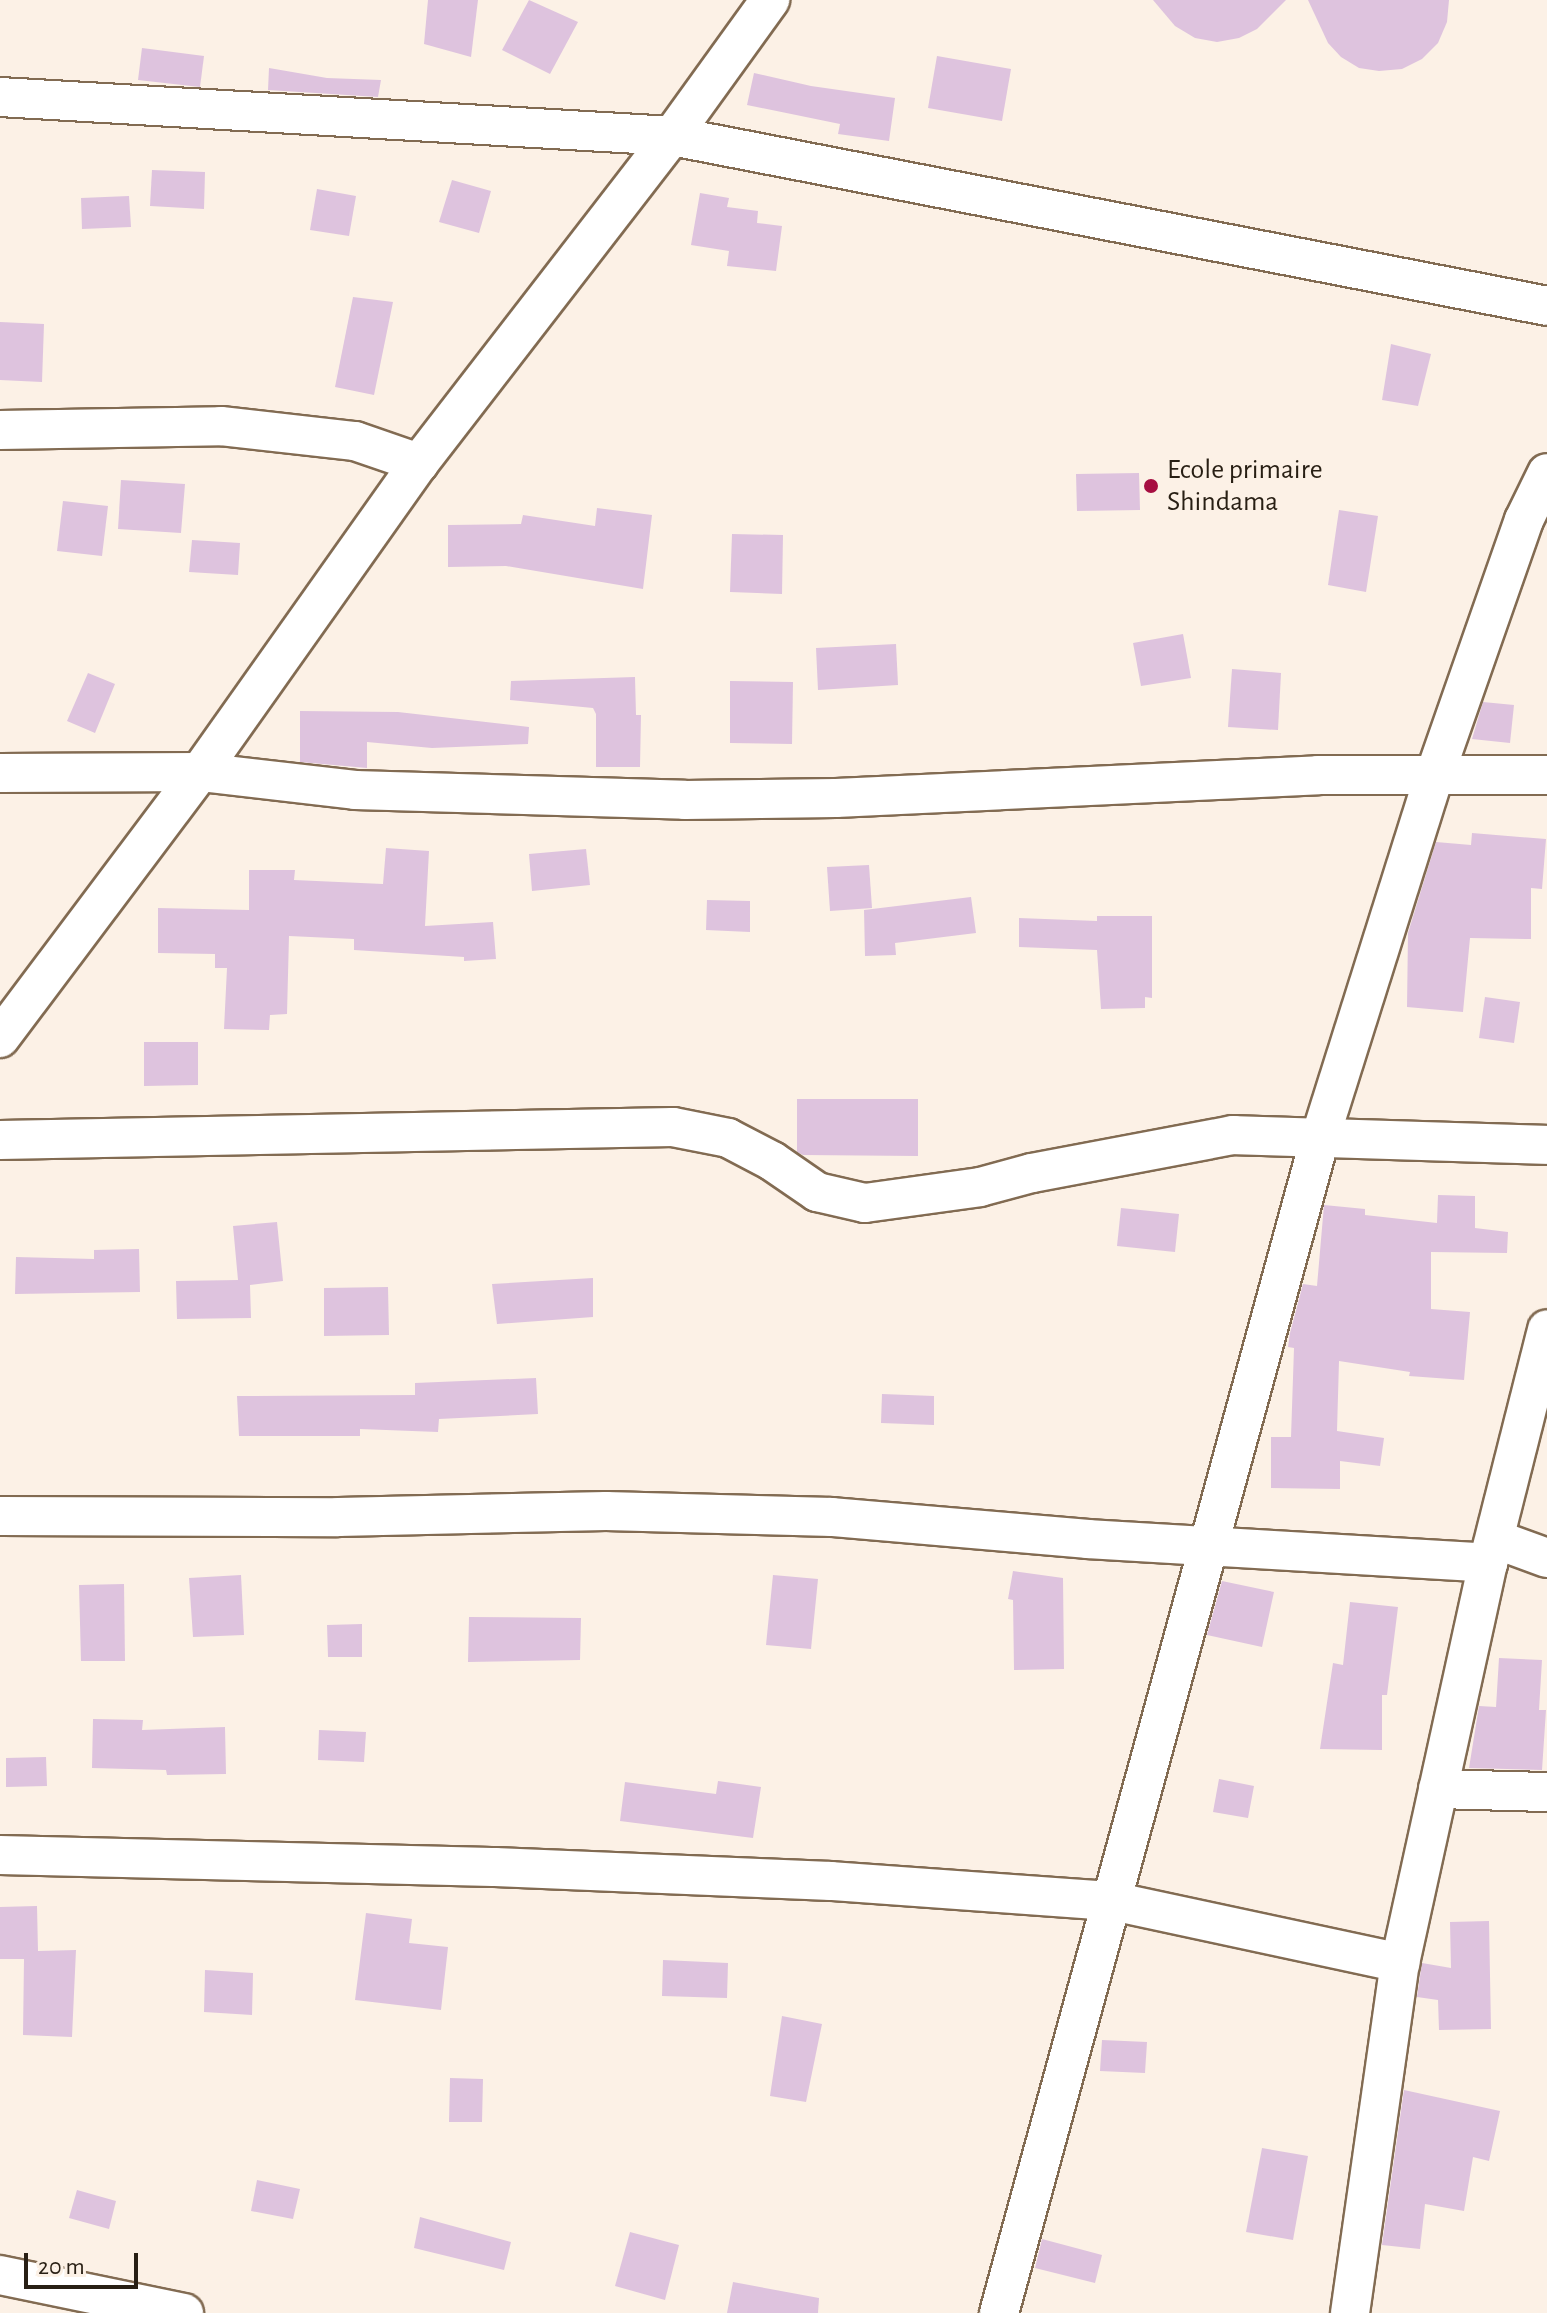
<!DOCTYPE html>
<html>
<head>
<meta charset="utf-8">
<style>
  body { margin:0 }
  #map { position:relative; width:1547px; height:2313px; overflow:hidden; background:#fcf1e6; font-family:"Alegreya Sans",sans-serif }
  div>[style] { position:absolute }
  .building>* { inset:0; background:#dec3de }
  .roads { filter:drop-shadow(2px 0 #826b52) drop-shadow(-2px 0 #826b52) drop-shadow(0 2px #826b52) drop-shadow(0 -2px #826b52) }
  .minor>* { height:38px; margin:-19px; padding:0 19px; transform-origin:19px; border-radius:19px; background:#fff }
  .dots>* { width:22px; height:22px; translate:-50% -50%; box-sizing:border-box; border:4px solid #fcf1e6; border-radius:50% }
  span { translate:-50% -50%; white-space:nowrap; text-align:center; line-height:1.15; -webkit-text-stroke:6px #fcf1e6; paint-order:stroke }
  .poi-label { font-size:28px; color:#281f14 }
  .left { translate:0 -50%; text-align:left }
  .scale { position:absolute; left:24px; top:2253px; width:114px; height:36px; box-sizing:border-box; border:4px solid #281f14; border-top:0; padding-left:10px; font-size:24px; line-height:28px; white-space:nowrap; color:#281f14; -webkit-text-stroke:6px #fcf1e6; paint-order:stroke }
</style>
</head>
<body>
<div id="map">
  <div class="building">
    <div style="clip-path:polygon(428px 0,478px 0,471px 57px,424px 44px)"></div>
    <div style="clip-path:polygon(529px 0,578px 22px,550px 74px,502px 50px)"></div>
    <div style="clip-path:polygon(1153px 0,1286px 0,1257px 29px,1239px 38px,1217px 42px,1195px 38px,1175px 26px)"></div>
    <div style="clip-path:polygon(1308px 0,1449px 0,1447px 22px,1438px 43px,1422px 59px,1402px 69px,1379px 71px,1359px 68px,1341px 57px,1328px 43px)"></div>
    <div style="clip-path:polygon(142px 48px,204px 56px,200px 87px,138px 80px)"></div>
    <div style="clip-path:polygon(937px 56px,1011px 69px,1002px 121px,928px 108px)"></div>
    <div style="clip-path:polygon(269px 68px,327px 78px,381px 80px,378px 97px,268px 90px)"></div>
    <div style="clip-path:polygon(754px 73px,811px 86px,895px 98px,889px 141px,838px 134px,840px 124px,747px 105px)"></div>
    <div style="clip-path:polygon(152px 170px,205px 172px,204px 209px,150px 206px)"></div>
    <div style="clip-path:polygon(452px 180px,491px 191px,479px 233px,439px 222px)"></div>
    <div style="clip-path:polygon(317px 189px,356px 196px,349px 236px,310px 230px)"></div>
    <div style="clip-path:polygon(700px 193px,729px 198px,727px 207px,758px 211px,757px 223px,782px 226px,776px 271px,727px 266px,729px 251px,691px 245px)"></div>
    <div style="clip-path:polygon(129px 196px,131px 227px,82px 229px,81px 198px)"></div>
    <div style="clip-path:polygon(353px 297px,393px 302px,374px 395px,335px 387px)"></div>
    <div style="clip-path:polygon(0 322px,44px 324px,42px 382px,0 380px)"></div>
    <div style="clip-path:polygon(1391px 344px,1431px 354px,1418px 406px,1382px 400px)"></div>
    <div style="clip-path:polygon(1139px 473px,1140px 510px,1077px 511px,1076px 474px)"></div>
    <div style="clip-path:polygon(121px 480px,185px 484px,181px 533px,118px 529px)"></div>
    <div style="clip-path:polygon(63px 501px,108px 506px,102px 556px,57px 551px)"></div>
    <div style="clip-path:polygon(597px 508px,652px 515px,643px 589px,506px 566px,448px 567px,448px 525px,521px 524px,523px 515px,595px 526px)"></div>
    <div style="clip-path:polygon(1339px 510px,1378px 516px,1366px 592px,1328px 585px)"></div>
    <div style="clip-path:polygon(732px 534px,783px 535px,782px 594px,730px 592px)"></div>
    <div style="clip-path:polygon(192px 540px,240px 543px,238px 575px,189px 572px)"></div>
    <div style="clip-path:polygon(1183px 634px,1191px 678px,1141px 686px,1133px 643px)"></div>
    <div style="clip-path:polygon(896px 644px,898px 685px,818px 690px,816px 648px)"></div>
    <div style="clip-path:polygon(1232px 669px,1281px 673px,1278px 730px,1228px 727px)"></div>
    <div style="clip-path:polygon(88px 673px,115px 684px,95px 733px,67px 721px)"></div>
    <div style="clip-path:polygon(635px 677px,636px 715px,641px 715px,640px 767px,596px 767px,596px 714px,593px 708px,510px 700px,511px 681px)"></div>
    <div style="clip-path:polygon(730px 681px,793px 682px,792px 744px,730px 743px)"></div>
    <div style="clip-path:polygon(1483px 702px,1514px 705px,1510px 743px,1472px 739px)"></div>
    <div style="clip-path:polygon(300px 711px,398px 712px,529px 727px,528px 744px,432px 748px,367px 742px,367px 768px,300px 762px)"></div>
    <div style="clip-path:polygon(1472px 833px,1546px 839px,1542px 889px,1531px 888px,1531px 939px,1470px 938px,1463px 1012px,1407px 1007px,1408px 933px,1436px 842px,1471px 845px)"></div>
    <div style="clip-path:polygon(386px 848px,429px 851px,425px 926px,493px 922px,496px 959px,464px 961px,464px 957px,354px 950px,354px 939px,289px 936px,287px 1014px,270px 1015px,269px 1030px,224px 1029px,227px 968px,215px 968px,215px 954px,158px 953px,158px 908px,249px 910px,249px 870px,295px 870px,294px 880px,383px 884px)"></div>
    <div style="clip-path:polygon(586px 849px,590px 885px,532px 891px,529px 854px)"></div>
    <div style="clip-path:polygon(869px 865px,872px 908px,830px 911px,827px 867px)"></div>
    <div style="clip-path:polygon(971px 897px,976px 933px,895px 943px,896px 955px,865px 956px,864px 910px)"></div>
    <div style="clip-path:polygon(707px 900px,750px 901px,750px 932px,706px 930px)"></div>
    <div style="clip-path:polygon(1097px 916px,1152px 916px,1152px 998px,1145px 997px,1145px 1008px,1101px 1009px,1097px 950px,1019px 947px,1019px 918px,1097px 921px)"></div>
    <div style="clip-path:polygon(1485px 997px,1520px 1002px,1514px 1043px,1479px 1038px)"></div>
    <div style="clip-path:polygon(144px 1042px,198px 1042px,198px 1085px,144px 1086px)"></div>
    <div style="clip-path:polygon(797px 1099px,918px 1099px,918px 1156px,803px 1155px,797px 1152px)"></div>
    <div style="clip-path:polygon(1438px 1195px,1475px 1196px,1475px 1228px,1508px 1232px,1507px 1253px,1431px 1252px,1431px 1309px,1470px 1312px,1464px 1380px,1409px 1376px,1410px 1372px,1339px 1361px,1337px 1431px,1384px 1438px,1380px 1466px,1340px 1461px,1340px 1489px,1271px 1488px,1271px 1437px,1291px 1437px,1294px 1348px,1288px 1347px,1290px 1333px,1303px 1284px,1317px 1286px,1324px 1205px,1365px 1209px,1365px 1215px,1437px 1223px)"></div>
    <div style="clip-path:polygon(1121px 1208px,1179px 1214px,1175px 1252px,1117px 1246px)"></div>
    <div style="clip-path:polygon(277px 1222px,283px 1281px,250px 1285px,251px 1318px,177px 1319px,176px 1281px,238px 1280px,233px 1226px)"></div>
    <div style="clip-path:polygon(139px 1249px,140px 1292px,15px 1294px,16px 1257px,94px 1259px,94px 1250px)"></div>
    <div style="clip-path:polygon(593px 1278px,593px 1317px,497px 1324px,492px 1284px)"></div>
    <div style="clip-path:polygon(388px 1287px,389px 1335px,324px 1336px,324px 1288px)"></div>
    <div style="clip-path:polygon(536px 1378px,538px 1414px,439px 1419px,438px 1432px,360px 1429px,360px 1436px,239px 1436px,237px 1396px,415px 1395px,415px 1383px)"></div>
    <div style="clip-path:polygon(882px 1394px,934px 1396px,934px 1425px,881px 1423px)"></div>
    <div style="clip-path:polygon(1013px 1571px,1063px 1578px,1064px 1669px,1014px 1670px,1013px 1600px,1008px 1599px)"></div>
    <div style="clip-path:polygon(241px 1575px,244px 1635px,193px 1637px,189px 1578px)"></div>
    <div style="clip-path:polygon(773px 1575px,818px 1579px,811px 1649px,766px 1645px)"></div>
    <div style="clip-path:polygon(1222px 1581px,1274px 1592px,1262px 1647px,1207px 1635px)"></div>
    <div style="clip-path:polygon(124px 1584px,125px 1661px,81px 1661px,79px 1585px)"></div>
    <div style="clip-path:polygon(1350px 1602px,1398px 1607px,1387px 1695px,1382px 1695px,1382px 1750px,1320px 1749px,1333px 1663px,1343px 1665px)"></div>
    <div style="clip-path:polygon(469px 1617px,581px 1618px,580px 1660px,468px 1662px)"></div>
    <div style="clip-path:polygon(362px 1624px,362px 1657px,328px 1657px,327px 1625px)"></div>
    <div style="clip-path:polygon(1499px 1658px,1542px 1660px,1539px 1710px,1546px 1710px,1542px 1770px,1469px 1768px,1479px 1706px,1496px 1707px)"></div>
    <div style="clip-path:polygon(93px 1719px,143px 1720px,142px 1730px,225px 1727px,226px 1774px,167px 1775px,166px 1770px,92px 1768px)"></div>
    <div style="clip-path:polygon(319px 1730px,366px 1732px,364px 1762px,318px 1760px)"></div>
    <div style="clip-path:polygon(46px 1757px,47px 1786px,6px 1787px,6px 1758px)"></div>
    <div style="clip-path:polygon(1219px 1779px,1254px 1786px,1248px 1818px,1213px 1812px)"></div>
    <div style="clip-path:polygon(718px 1781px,761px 1787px,753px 1838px,620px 1821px,625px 1782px,716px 1794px)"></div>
    <div style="clip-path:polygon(37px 1906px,38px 1951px,76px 1950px,72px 2037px,23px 2035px,24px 1959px,0 1959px,0 1907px)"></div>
    <div style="clip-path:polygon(366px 1913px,412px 1919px,409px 1943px,448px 1947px,441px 2010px,355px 2000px)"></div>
    <div style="clip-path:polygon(1489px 1921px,1491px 2029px,1439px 2030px,1438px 2000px,1417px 1997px,1422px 1963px,1451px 1968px,1450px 1922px)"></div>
    <div style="clip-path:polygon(663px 1960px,728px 1963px,727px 1998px,662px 1996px)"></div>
    <div style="clip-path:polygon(205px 1970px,253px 1973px,252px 2015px,204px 2012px)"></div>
    <div style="clip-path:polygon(782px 2016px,822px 2024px,806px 2102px,770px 2096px)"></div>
    <div style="clip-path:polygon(1102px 2040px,1147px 2042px,1145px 2073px,1100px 2071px)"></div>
    <div style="clip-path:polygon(450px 2078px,483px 2079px,482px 2122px,449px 2122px)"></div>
    <div style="clip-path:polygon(1404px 2090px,1500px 2111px,1489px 2161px,1473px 2157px,1464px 2211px,1425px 2204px,1420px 2249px,1382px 2245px)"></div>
    <div style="clip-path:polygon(1262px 2148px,1308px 2156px,1293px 2240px,1246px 2232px)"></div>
    <div style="clip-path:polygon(257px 2180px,300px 2189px,293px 2219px,251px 2211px)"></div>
    <div style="clip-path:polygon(77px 2190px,116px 2201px,109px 2229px,69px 2218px)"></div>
    <div style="clip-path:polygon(420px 2217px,511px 2242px,504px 2270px,414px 2248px)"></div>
    <div style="clip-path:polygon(630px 2232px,679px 2245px,665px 2300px,615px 2286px)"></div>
    <div style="clip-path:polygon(1042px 2239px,1102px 2255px,1095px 2283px,1035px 2268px)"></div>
    <div style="clip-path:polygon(733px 2282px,819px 2298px,818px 2313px,727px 2313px)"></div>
  </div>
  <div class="roads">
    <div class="minor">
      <div style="left:0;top:97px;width:673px;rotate:3.32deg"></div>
      <div style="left:672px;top:136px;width:891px;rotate:10.99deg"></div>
      <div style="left:0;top:430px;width:221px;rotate:-1deg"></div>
      <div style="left:221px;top:426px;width:135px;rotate:6.4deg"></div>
      <div style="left:355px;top:441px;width:68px;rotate:19deg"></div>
      <div style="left:0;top:773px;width:200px;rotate:-0.3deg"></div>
      <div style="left:200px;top:772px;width:156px;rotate:6.6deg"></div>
      <div style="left:355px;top:790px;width:330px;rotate:1.7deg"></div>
      <div style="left:685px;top:800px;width:151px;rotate:-0.8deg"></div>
      <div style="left:836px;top:798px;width:483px;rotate:-2.7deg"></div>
      <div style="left:1318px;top:775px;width:229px"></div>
      <div style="left:0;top:1038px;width:333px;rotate:-53.1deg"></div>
      <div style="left:200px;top:772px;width:379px;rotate:-54.7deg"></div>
      <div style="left:419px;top:463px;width:413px;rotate:-52.3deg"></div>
      <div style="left:672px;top:136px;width:168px;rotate:-54.2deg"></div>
      <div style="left:0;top:1140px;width:673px;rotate:-1.11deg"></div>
      <div style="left:673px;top:1127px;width:56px;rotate:11.3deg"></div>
      <div style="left:728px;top:1138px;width:50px;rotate:27.6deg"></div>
      <div style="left:772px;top:1161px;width:55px;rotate:34.6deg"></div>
      <div style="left:817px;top:1192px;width:49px;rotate:12.9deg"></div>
      <div style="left:865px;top:1203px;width:116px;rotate:-7.9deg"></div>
      <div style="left:980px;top:1187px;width:54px;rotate:-15.1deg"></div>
      <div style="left:1032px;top:1173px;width:205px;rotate:-10.7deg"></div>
      <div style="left:1233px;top:1135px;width:314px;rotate:1.8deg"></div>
      <div style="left:0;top:1516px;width:338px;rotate:0.2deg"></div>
      <div style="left:338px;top:1517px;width:268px;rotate:-1.3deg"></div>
      <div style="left:606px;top:1511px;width:226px;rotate:1.5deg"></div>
      <div style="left:832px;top:1517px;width:256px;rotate:4.9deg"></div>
      <div style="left:1087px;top:1539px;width:402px;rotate:3.4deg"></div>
      <div style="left:1495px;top:1539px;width:55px;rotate:20.1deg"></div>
      <div style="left:1438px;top:1789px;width:109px;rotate:1.6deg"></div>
      <div style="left:0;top:1855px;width:495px;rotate:1.4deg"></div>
      <div style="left:495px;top:1867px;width:336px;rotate:2.4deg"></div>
      <div style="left:831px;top:1881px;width:282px;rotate:4.1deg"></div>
      <div style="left:1112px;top:1901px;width:295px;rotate:12.1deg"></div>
      <div style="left:0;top:2275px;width:188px;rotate:11.7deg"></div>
      <div style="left:999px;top:2313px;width:1218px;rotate:-74.72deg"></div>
      <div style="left:1320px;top:1138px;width:382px;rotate:-72.5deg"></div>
      <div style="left:1435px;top:774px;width:269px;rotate:-70.7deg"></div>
      <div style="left:1524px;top:520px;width:52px;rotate:-63.9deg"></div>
      <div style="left:1350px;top:2313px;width:354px;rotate:-81.9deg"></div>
      <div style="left:1400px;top:1963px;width:410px;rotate:-77.6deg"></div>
      <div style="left:1488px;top:1563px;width:241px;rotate:-75.8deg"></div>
    </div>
  </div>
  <div class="dots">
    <div style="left:1151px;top:486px;background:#a60e41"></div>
  </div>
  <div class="poi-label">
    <span class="left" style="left:1167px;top:486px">Ecole primaire<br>Shindama</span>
  </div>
  <div class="scale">20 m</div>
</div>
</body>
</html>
